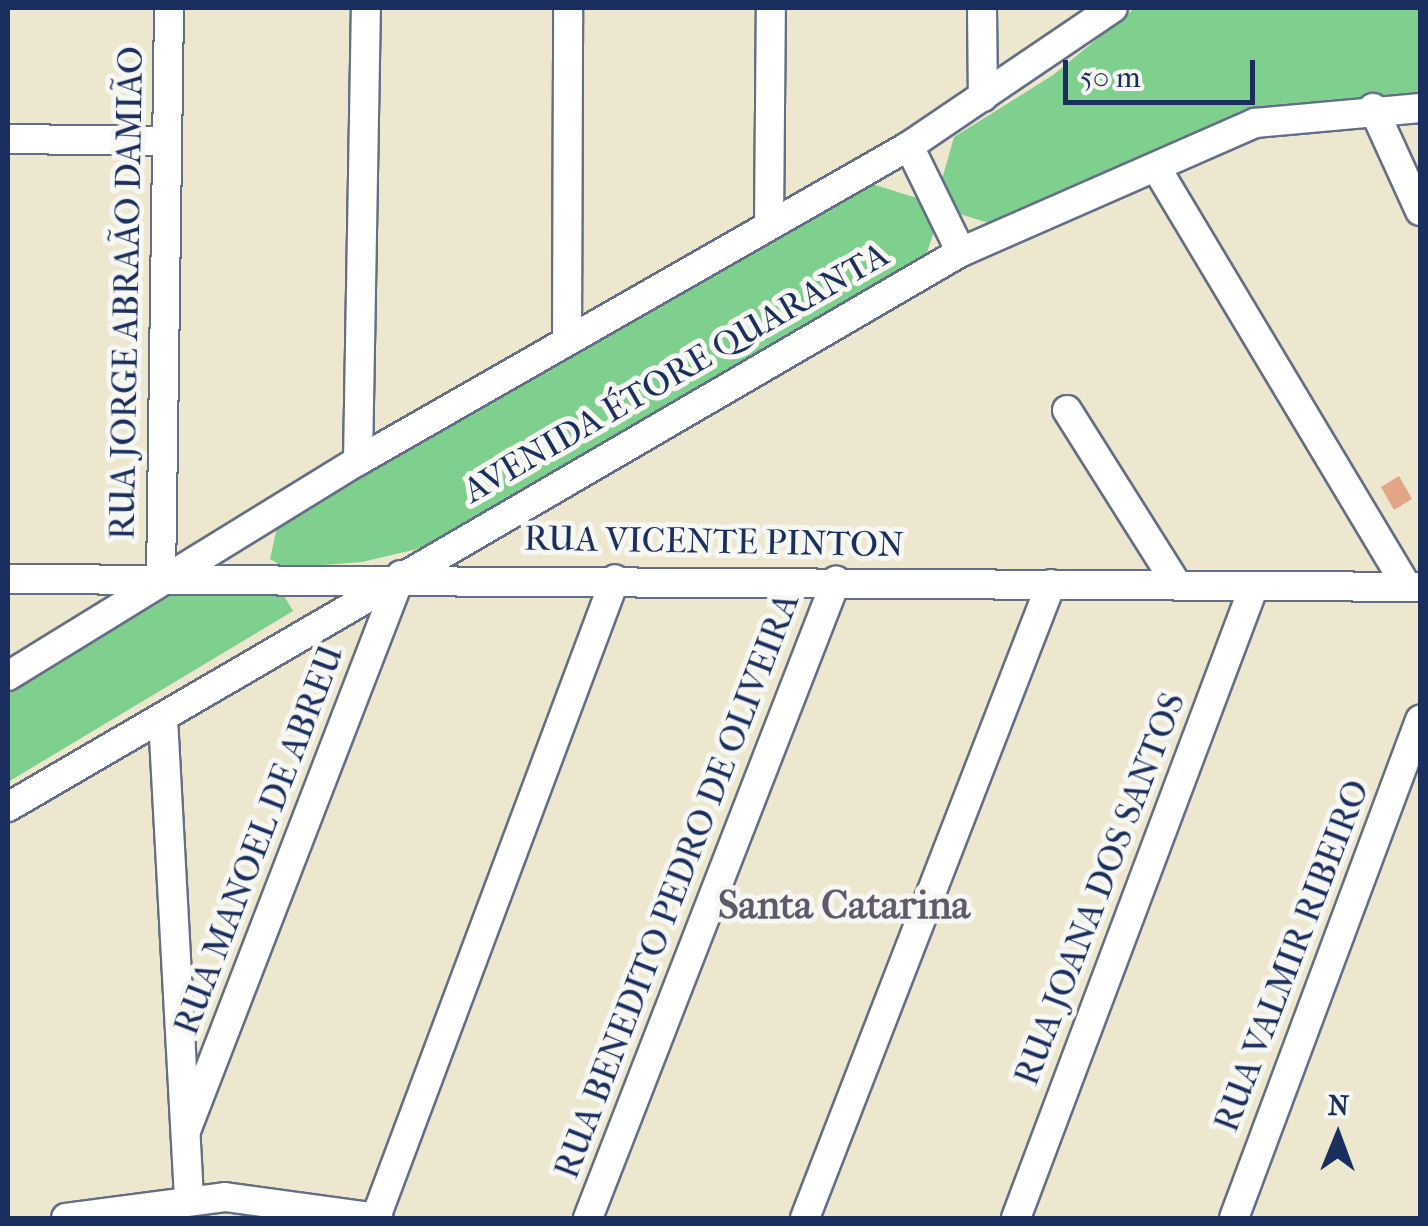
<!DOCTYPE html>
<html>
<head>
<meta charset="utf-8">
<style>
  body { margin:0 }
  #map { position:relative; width:1428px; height:1226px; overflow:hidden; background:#ece7ce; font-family:"IM FELL French Canon",serif }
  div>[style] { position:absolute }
  .green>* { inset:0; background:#7fcf8f }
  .building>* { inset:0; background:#e1a685 }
  .roads { filter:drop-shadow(2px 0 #646f85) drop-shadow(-2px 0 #646f85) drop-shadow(0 2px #646f85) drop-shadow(0 -2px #646f85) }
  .minor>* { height:28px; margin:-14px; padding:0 14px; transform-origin:14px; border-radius:14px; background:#fff }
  span { translate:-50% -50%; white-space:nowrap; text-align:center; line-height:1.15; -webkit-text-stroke:10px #f6f6f2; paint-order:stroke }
  .street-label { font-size:35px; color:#1b2f5e }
  .quarter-label { font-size:40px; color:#60596c; font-weight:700 }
  .frame { position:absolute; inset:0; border:10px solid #1b2f5e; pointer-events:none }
  .north { position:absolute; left:1288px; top:1086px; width:100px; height:100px; -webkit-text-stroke:8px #f6f6f2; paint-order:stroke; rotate:1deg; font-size:28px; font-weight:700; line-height:40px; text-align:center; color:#1b2f5e }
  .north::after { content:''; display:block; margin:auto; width:35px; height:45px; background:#1b2f5e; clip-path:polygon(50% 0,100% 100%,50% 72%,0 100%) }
  .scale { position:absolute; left:1063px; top:60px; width:192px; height:45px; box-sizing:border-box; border:5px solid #1b2f5e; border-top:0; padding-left:12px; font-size:30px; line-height:35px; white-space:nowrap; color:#1b2f5e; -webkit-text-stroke:8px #f6f6f2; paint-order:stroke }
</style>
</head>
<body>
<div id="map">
  <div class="green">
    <div style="clip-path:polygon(1420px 8px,1420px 97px,1248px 108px,995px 225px,960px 214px,941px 183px,954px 137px,1053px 75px,1135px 8px)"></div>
    <div style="clip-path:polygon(866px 182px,923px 200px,936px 225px,925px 259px,434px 545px,362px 562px,285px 568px,270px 559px,277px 527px)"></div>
    <div style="clip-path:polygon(173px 594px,283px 594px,293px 611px,8px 782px,8px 694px)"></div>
  </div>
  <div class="building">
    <div style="clip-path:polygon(1399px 476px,1412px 499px,1394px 510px,1381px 487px)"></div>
  </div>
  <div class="roads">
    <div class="minor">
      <div style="left:982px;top:8px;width:89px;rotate:89.4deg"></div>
      <div style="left:1373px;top:108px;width:113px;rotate:65.5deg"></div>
      <div style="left:8px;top:139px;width:159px;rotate:0.7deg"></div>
      <div style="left:909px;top:146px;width:118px;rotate:63.9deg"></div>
      <div style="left:1157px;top:169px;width:487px;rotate:59.1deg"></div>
      <div style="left:769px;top:223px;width:215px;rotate:-89.5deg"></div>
      <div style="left:567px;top:340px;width:332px;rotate:-89.8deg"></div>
      <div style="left:1067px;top:410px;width:207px;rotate:57.8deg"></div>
      <div style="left:358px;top:461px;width:453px;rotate:-89deg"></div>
      <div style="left:8px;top:579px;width:1412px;rotate:0.32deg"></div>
      <div style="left:161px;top:580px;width:572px;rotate:-89.2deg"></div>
      <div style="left:8px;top:676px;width:411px;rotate:-31.6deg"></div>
      <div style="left:358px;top:461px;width:635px;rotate:-29.76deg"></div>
      <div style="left:909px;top:146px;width:246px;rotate:-34.1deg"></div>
      <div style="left:163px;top:718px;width:480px;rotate:86.9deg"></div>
      <div style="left:8px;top:807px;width:1103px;rotate:-30.22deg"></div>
      <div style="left:961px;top:252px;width:321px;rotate:-23.7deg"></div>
      <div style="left:1255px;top:123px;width:166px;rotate:-5.2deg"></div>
      <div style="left:186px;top:1131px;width:596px;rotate:-68.86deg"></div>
      <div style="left:376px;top:1217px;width:681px;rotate:-69.46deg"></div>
      <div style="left:66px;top:1218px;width:160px;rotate:-7.5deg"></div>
      <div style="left:225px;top:1197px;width:155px;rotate:7.8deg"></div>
      <div style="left:588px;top:1218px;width:684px;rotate:-68.73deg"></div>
      <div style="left:805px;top:1218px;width:680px;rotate:-68.79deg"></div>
      <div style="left:1016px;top:1218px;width:675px;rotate:-69.36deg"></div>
      <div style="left:1234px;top:1218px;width:532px;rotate:-69.52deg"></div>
    </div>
  </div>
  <div class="street-label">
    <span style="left:127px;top:293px;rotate:-89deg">RUA JORGE ABRAÃO DAMIÃO</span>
    <span style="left:676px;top:373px;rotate:-30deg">AVENIDA ÉTORE QUARANTA</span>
    <span style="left:714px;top:542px;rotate:1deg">RUA VICENTE PINTON</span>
    <span style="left:259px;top:840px;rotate:-69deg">RUA MANOEL DE ABREU</span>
    <span style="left:677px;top:886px;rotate:-69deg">RUA BENEDITO PEDRO DE OLIVEIRA</span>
    <span style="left:1100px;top:889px;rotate:-69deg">RUA JOANA DOS SANTOS</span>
    <span style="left:1292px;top:956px;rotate:-69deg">RUA VALMIR RIBEIRO</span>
  </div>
  <div class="quarter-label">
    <span style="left:844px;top:905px">Santa Catarina</span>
  </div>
  <div class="frame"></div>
  <div class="north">N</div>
  <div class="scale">50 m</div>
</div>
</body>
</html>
